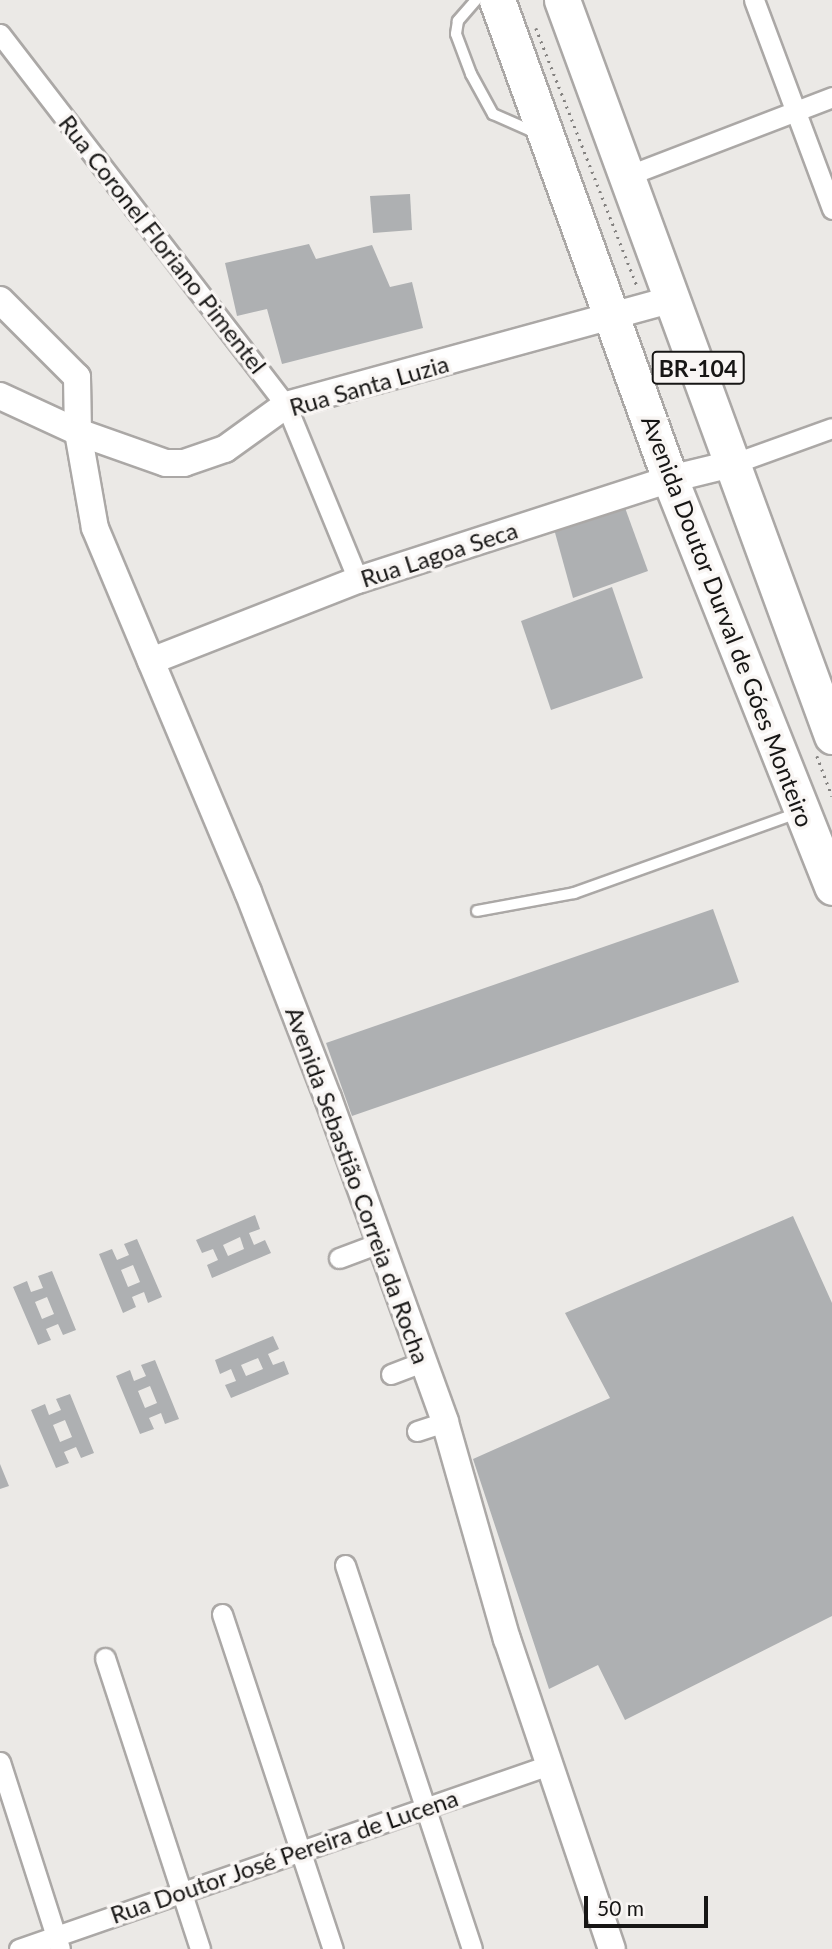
<!DOCTYPE html>
<html>
<head>
<meta charset="utf-8">
<style>
  body { margin:0 }
  #map { position:relative; width:832px; height:1949px; overflow:hidden; background:#ebe9e6; font-family:Lato,sans-serif }
  div>[style] { position:absolute }
  .building>* { inset:0; background:#aeb0b2 }
  .path>* { height:2.5px; margin-top:-1.25px; transform-origin:0; background:repeating-linear-gradient(90deg,#848280 0 2px,transparent 0 7px) }
  .roads { filter:drop-shadow(2px 0 #aba8a6) drop-shadow(-2px 0 #aba8a6) drop-shadow(0 2px #aba8a6) drop-shadow(0 -2px #aba8a6) }
  .lane>* { height:10px; margin:-5px; padding:0 5px; transform-origin:5px; border-radius:5px; background:#fff }
  .street>* { height:19px; margin:-9.5px; padding:0 9.5px; transform-origin:9.5px; border-radius:9.5px; background:#fff }
  .secondary>* { height:26px; margin:-13px; padding:0 13px; transform-origin:13px; border-radius:13px; background:#fff }
  .highway>* { height:35px; margin:-17.5px; padding:0 17.5px; transform-origin:17.5px; border-radius:17.5px; background:#fff }
  span { translate:-50% -50%; white-space:nowrap; text-align:center; line-height:1.15; -webkit-text-stroke:7px #f9f6f4; paint-order:stroke }
  .shield-label span { padding:2px 5px; background:#f9f6f4; border:2px solid; border-radius:5px; -webkit-text-stroke-width:0 }
  .shield-label { font-size:23px; color:#171615; font-weight:700 }
  .street-label { font-size:24px; color:#171615 }
  .scale { position:absolute; left:584px; top:1896px; width:124px; height:32px; box-sizing:border-box; border:4px solid #171615; border-top:0; padding-left:9px; font-size:21px; line-height:24px; white-space:nowrap; color:#171615; -webkit-text-stroke:5px #f9f6f4; paint-order:stroke }
</style>
</head>
<body>
<div id="map">
  <div class="building">
    <div style="clip-path:polygon(410px 194px,412px 230px,373px 233px,370px 196px)"></div>
    <div style="clip-path:polygon(309px 244px,316px 259px,372px 245px,390px 287px,412px 282px,423px 328px,282px 364px,267px 309px,237px 316px,225px 263px)"></div>
    <div style="clip-path:polygon(624px 505px,648px 571px,573px 598px,554px 529px)"></div>
    <div style="clip-path:polygon(612px 587px,643px 678px,551px 710px,521px 621px)"></div>
    <div style="clip-path:polygon(713px 909px,739px 982px,352px 1116px,326px 1043px)"></div>
    <div style="clip-path:polygon(evenodd,255px 1215px,260px 1229px,249px 1233px,254px 1245px,265px 1240px,271px 1253px,212px 1278px,207px 1265px,218px 1260px,213px 1249px,202px 1253px,196px 1240px,255px 1215px,240px 1237px,244px 1249px,228px 1256px,223px 1245px,240px 1237px)"></div>
    <div style="clip-path:polygon(793px 1216px,832px 1303px,832px 1616px,625px 1720px,598px 1665px,549px 1689px,473px 1459px,610px 1398px,565px 1313px)"></div>
    <div style="clip-path:polygon(evenodd,137px 1239px,162px 1297px,148px 1303px,144px 1292px,132px 1297px,136px 1307px,123px 1313px,99px 1254px,112px 1249px,117px 1260px,129px 1255px,124px 1244px,137px 1239px,133px 1265px,140px 1282px,128px 1287px,121px 1270px,133px 1265px)"></div>
    <div style="clip-path:polygon(evenodd,52px 1271px,76px 1330px,63px 1335px,58px 1324px,46px 1329px,51px 1340px,38px 1345px,13px 1287px,27px 1281px,31px 1292px,43px 1288px,38px 1276px,52px 1271px,47px 1297px,54px 1314px,42px 1319px,35px 1302px,47px 1297px)"></div>
    <div style="clip-path:polygon(evenodd,273px 1336px,279px 1349px,268px 1354px,273px 1365px,284px 1361px,289px 1374px,231px 1398px,225px 1385px,236px 1381px,231px 1369px,220px 1374px,215px 1360px,273px 1336px,258px 1358px,263px 1369px,246px 1376px,241px 1365px,258px 1358px)"></div>
    <div style="clip-path:polygon(evenodd,155px 1360px,179px 1419px,165px 1424px,161px 1413px,149px 1418px,154px 1429px,140px 1434px,116px 1376px,130px 1370px,134px 1381px,146px 1376px,141px 1365px,155px 1360px,150px 1386px,157px 1403px,145px 1408px,138px 1391px,150px 1386px)"></div>
    <div style="clip-path:polygon(evenodd,70px 1394px,94px 1453px,81px 1458px,76px 1447px,64px 1452px,69px 1463px,56px 1468px,31px 1410px,45px 1404px,49px 1415px,61px 1410px,56px 1399px,70px 1394px,65px 1420px,72px 1437px,60px 1442px,53px 1425px,65px 1420px)"></div>
    <div style="clip-path:polygon(0 1464px,9px 1486px,0 1489px)"></div>
  </div>
  <div class="path">
    <div style="left:536px;top:28px;width:277px;rotate:68.6deg"></div>
    <div style="left:817px;top:756px;width:43px;rotate:69.4deg"></div>
  </div>
  <div class="roads">
    <div class="lane">
      <div style="left:476px;top:0;width:28px;rotate:131deg"></div>
      <div style="left:458px;top:21px;width:13px;rotate:99deg"></div>
      <div style="left:456px;top:34px;width:43px;rotate:69.4deg"></div>
      <div style="left:471px;top:74px;width:46px;rotate:61.2deg"></div>
      <div style="left:493px;top:114px;width:45px;rotate:23.7deg"></div>
      <div style="left:477px;top:911px;width:99px;rotate:-10.5deg"></div>
      <div style="left:574px;top:893px;width:235px;rotate:-19.7deg"></div>
    </div>
    <div class="street">
      <div style="left:754px;top:0;width:223px;rotate:69.5deg"></div>
      <div style="left:0;top:34px;width:468px;rotate:52.4deg"></div>
      <div style="left:286px;top:405px;width:189px;rotate:67.6deg"></div>
      <div style="left:624px;top:177px;width:223px;rotate:-21deg"></div>
      <div style="left:732px;top:464px;width:106px;rotate:-19.8deg"></div>
      <div style="left:339px;top:1258px;width:43px;rotate:-20.6deg"></div>
      <div style="left:391px;top:1374px;width:34px;rotate:-21deg"></div>
      <div style="left:417px;top:1431px;width:29px;rotate:-18deg"></div>
      <div style="left:345px;top:1565px;width:404px;rotate:71.7deg"></div>
      <div style="left:222px;top:1614px;width:353px;rotate:71.7deg"></div>
      <div style="left:105px;top:1658px;width:306px;rotate:71.9deg"></div>
      <div style="left:0;top:1762px;width:196px;rotate:72.2deg"></div>
      <div style="left:19px;top:1949px;width:561px;rotate:-19.15deg"></div>
    </div>
    <div class="secondary">
      <div style="left:0;top:300px;width:109px;rotate:45deg"></div>
      <div style="left:77px;top:377px;width:55px;rotate:89deg"></div>
      <div style="left:78px;top:432px;width:97px;rotate:80deg"></div>
      <div style="left:95px;top:528px;width:395px;rotate:67.2deg"></div>
      <div style="left:248px;top:892px;width:221px;rotate:68.8deg"></div>
      <div style="left:328px;top:1098px;width:344px;rotate:70.1deg"></div>
      <div style="left:445px;top:1422px;width:226px;rotate:74.1deg"></div>
      <div style="left:507px;top:1639px;width:327px;rotate:71.3deg"></div>
      <div style="left:0;top:396px;width:86px;rotate:24.8deg"></div>
      <div style="left:78px;top:432px;width:93px;rotate:19.4deg"></div>
      <div style="left:166px;top:463px;width:18px"></div>
      <div style="left:184px;top:463px;width:43px;rotate:-18.9deg"></div>
      <div style="left:225px;top:449px;width:75px;rotate:-35.8deg"></div>
      <div style="left:286px;top:405px;width:401px;rotate:-15.3deg"></div>
      <div style="left:151px;top:661px;width:222px;rotate:-21.4deg"></div>
      <div style="left:358px;top:580px;width:328px;rotate:-17.9deg"></div>
      <div style="left:670px;top:479px;width:64px;rotate:-13.6deg"></div>
    </div>
    <div class="highway">
      <div style="left:497px;top:0;width:509px;rotate:70.14deg"></div>
      <div style="left:670px;top:479px;width:439px;rotate:68.3deg"></div>
      <div style="left:562px;top:0;width:784px;rotate:69.85deg"></div>
    </div>
  </div>
  <div class="shield-label">
    <span style="left:698px;top:368px">BR-104</span>
  </div>
  <div class="street-label">
    <span style="left:163px;top:244px;rotate:52deg">Rua Coronel Floriano Pimentel</span>
    <span style="left:369px;top:385px;rotate:-16deg">Rua Santa Luzia</span>
    <span style="left:439px;top:554px;rotate:-18deg">Rua Lagoa Seca</span>
    <span style="left:728px;top:621px;rotate:69deg">Avenida Doutor Durval de Góes Monteiro</span>
    <span style="left:358px;top:1185px;rotate:70deg">Avenida Sebastião Correia da Rocha</span>
    <span style="left:284px;top:1856px;rotate:-19deg">Rua Doutor José Pereira de Lucena</span>
  </div>
  <div class="scale">50 m</div>
</div>
</body>
</html>
